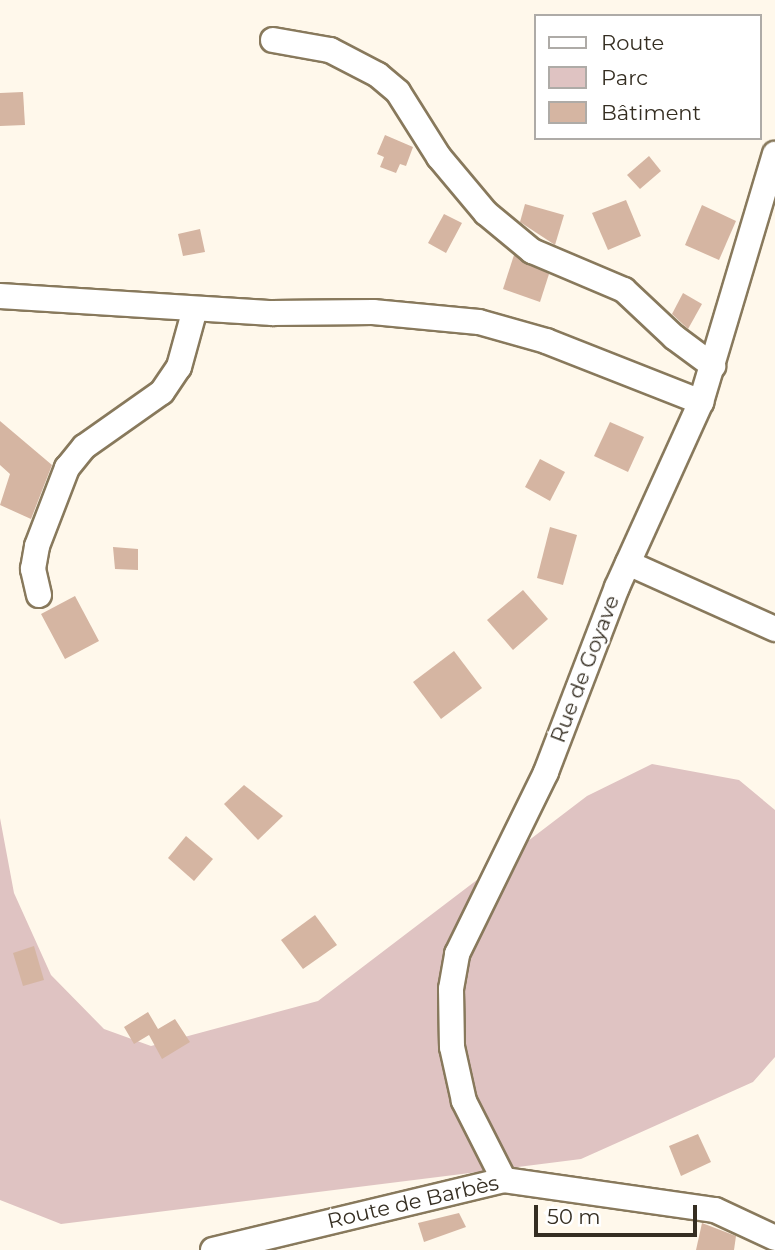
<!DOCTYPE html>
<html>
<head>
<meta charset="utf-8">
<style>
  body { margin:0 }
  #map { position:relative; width:775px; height:1250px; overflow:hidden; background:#fff8eb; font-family:Montserrat,sans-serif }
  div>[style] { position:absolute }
  .green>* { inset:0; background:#dfc3c2 }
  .building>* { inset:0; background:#d5b5a2 }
  .roads { filter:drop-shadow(2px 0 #88795c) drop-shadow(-2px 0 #88795c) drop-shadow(0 2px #88795c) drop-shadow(0 -2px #88795c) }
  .minor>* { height:24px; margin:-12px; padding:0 12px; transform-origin:12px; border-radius:12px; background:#fff }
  span { translate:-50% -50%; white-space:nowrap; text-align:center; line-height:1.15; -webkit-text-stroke:5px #fff; paint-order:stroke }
  .street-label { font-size:21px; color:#352e22 }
  .legend { position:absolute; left:534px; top:14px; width:228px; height:126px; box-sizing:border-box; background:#fff; border:2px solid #aeaba7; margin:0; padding:9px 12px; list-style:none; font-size:21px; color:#352e22 }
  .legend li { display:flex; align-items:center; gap:14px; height:35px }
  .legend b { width:35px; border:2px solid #aeaba7 }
  .scale { position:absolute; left:534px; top:1205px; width:163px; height:32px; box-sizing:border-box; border:4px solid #352e22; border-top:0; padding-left:9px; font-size:21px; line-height:24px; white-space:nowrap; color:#352e22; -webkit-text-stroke:5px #fff; paint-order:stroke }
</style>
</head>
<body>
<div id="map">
  <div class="green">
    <div style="clip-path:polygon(652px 764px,739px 780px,775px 810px,775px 1057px,753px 1082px,581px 1159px,61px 1224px,0 1200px,0 818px,14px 893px,51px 975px,104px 1029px,151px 1046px,318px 1001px,587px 796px)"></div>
  </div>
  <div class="building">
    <div style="clip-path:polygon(23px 92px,25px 125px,0 126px,0 93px)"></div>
    <div style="clip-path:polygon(385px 135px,413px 147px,406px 166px,400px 164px,396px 173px,380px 167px,384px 157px,377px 154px)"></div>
    <div style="clip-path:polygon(649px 156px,661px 171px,640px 189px,627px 175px)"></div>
    <div style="clip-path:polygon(626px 200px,641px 236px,608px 250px,592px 213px)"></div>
    <div style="clip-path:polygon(525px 204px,564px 215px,555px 245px,520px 222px)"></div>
    <div style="clip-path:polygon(702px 205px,736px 221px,719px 260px,685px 245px)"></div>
    <div style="clip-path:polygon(444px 214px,462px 223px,446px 253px,428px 243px)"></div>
    <div style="clip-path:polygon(200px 229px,205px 252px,183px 256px,178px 234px)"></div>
    <div style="clip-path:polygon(514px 255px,549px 274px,540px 302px,503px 289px)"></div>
    <div style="clip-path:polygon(683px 293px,702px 304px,688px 329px,672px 314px)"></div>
    <div style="clip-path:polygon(0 421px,52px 465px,31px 519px,0 505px,10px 474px,0 465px)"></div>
    <div style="clip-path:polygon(610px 422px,644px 437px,628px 472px,594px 456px)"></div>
    <div style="clip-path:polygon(540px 459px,565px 472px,550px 501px,525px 487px)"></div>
    <div style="clip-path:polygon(550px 527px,577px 535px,563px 585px,537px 578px)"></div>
    <div style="clip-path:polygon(113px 547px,138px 549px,138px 570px,115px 569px)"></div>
    <div style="clip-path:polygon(523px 590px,548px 619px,513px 650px,487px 620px)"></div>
    <div style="clip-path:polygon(75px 596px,99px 641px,65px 659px,41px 614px)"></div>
    <div style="clip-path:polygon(454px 651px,482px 688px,441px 719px,413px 682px)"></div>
    <div style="clip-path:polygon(244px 785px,283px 816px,258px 840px,224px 804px)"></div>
    <div style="clip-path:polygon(186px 836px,213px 859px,194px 881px,168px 858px)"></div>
    <div style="clip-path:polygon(315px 915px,337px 945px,303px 969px,281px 940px)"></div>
    <div style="clip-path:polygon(34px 946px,44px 980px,23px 986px,13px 953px)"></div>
    <div style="clip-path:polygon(148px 1012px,158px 1029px,175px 1019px,190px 1042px,162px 1059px,149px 1035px,134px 1044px,124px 1027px)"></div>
    <div style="clip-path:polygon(698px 1134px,711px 1162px,681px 1176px,669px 1146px)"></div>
    <div style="clip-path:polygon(459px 1213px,466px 1227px,424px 1242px,418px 1223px)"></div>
    <div style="clip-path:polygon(702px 1223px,736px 1236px,734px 1250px,696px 1250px)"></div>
  </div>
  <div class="roads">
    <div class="minor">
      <div style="left:273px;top:40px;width:58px;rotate:10deg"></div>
      <div style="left:330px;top:50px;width:54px;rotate:27.5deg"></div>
      <div style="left:378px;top:75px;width:26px;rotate:40deg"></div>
      <div style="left:398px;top:92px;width:77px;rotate:57.8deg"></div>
      <div style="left:439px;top:157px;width:73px;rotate:50deg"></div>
      <div style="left:486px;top:213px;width:60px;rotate:39.6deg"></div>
      <div style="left:532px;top:251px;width:100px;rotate:23deg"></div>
      <div style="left:624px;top:290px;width:69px;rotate:43.2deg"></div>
      <div style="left:674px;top:337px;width:49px;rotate:36.6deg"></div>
      <div style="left:0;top:296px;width:273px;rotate:3.6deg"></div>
      <div style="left:272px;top:313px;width:101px;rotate:-0.6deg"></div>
      <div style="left:373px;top:312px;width:106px;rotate:5.4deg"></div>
      <div style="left:479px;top:322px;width:70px;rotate:15.8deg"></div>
      <div style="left:546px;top:341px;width:167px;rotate:21.5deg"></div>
      <div style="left:628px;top:563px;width:161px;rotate:24.2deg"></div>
      <div style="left:39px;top:595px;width:27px;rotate:-103deg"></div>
      <div style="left:33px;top:569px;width:23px;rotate:-80deg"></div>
      <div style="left:37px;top:546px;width:84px;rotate:-69deg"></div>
      <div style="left:67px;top:468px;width:27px;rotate:-51deg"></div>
      <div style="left:84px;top:447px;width:95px;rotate:-35.2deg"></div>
      <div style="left:162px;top:392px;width:30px;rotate:-56deg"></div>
      <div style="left:179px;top:367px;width:60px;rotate:-74.6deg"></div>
      <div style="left:504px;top:1180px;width:89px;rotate:-116.9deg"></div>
      <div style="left:464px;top:1101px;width:55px;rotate:-102.5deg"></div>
      <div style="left:452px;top:1047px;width:58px;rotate:-91deg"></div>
      <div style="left:451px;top:989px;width:36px;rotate:-80deg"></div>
      <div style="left:457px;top:954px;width:203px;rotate:-63.9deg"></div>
      <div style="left:546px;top:772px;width:198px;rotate:-69deg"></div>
      <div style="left:617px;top:587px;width:203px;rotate:-65.6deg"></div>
      <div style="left:701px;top:402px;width:259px;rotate:-73.4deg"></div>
      <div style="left:213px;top:1250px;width:299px;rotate:-13.5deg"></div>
      <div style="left:504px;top:1180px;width:213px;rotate:8.1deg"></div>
      <div style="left:715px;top:1210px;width:66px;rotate:25deg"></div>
    </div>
  </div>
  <div class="street-label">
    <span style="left:585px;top:669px;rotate:-69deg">Rue de Goyave</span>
    <span style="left:413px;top:1202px;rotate:-13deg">Route de Barbès</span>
  </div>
  <ul class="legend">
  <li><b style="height:9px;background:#fff"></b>Route</li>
  <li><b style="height:19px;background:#dfc3c2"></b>Parc</li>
  <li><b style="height:19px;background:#d5b5a2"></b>Bâtiment</li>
  </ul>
  <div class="scale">50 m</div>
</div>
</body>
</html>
